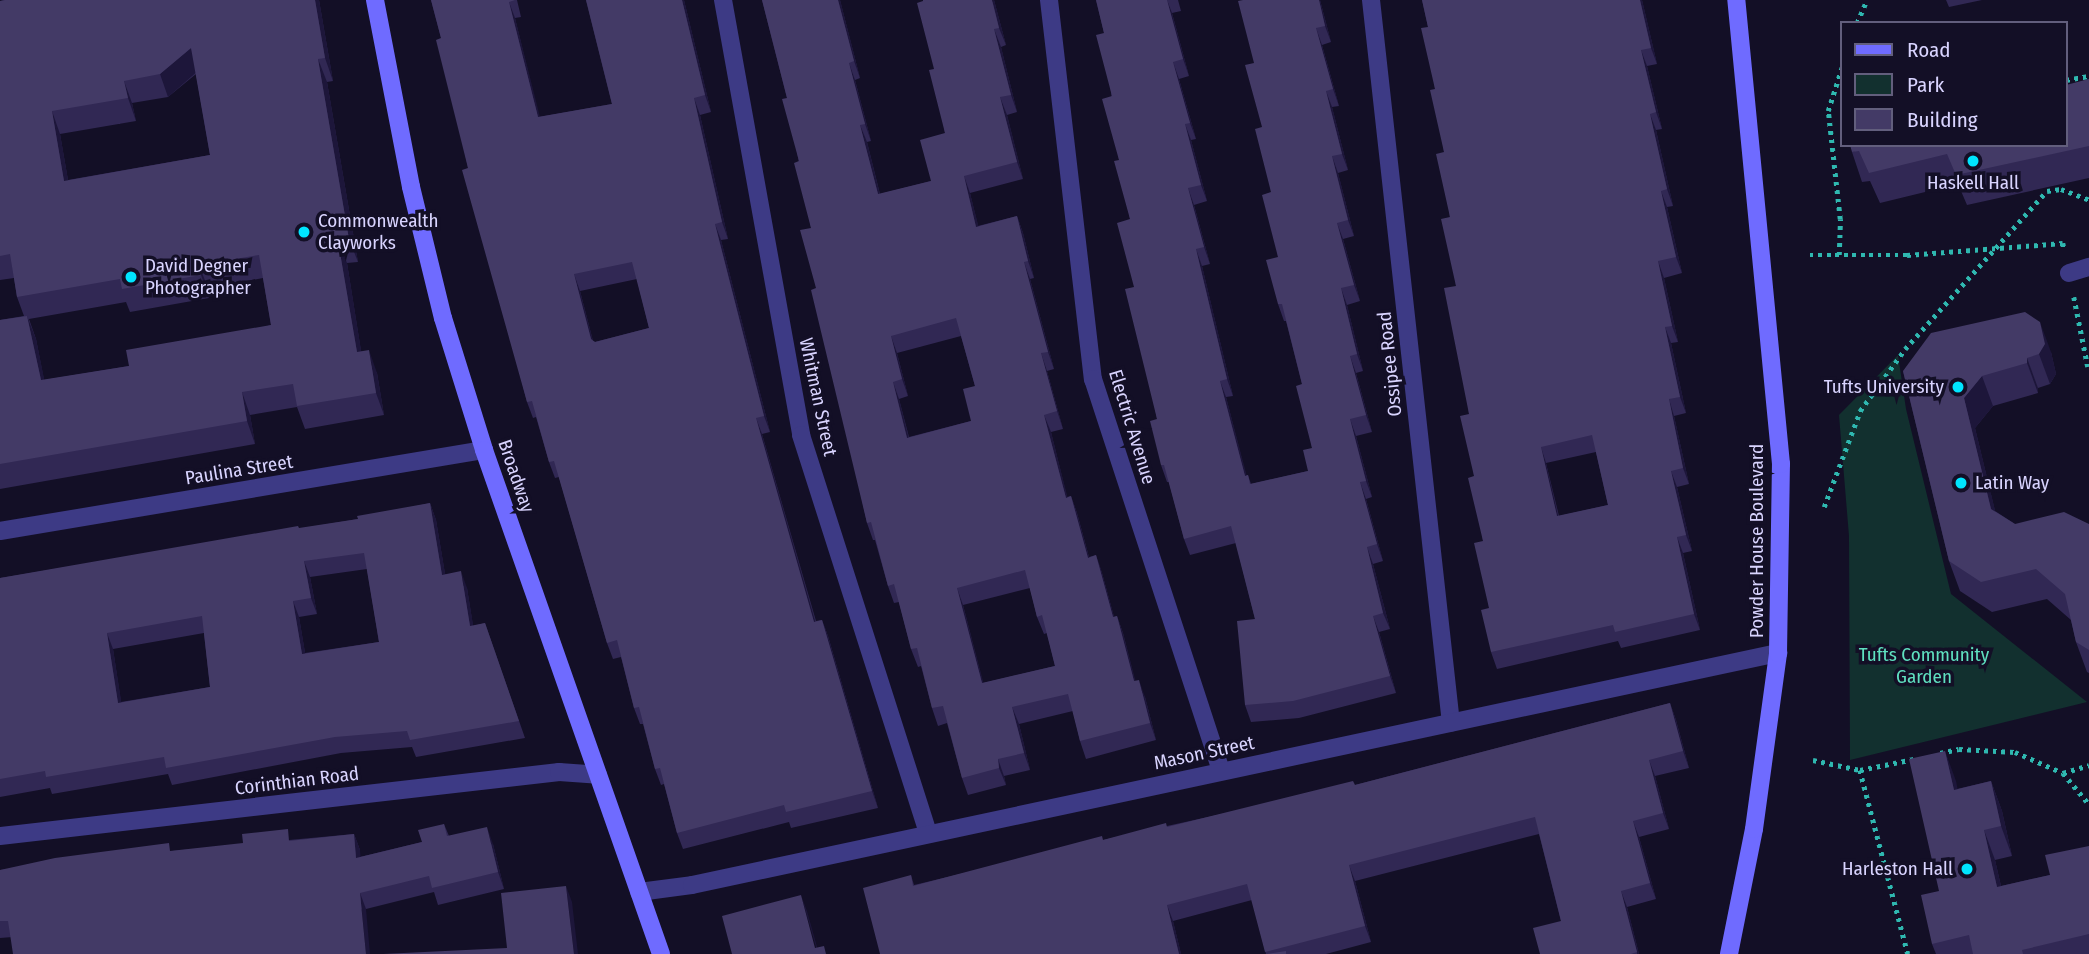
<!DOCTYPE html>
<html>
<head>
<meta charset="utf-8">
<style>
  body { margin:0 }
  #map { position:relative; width:2089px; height:954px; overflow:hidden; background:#130f26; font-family:"Fira Sans Condensed",sans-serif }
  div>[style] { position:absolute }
  .green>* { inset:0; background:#12302f }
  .path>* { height:4.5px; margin-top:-2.25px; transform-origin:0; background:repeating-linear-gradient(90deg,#2fb8b0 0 3.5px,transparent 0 8.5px) }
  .minor>* { height:18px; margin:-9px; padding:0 9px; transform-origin:9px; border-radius:9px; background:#3d3a85 }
  .secondary>* { height:18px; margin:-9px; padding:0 9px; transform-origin:9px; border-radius:9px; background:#6f6bff }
  .wall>* { inset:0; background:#312854 }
  .shaded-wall>* { inset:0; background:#1d163a }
  .building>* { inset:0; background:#433a66 }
  .dots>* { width:19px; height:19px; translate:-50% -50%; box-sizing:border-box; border:4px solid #130f26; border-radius:50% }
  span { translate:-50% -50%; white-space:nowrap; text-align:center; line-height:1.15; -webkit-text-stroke:7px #130f26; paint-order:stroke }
  .poi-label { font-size:19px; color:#d9d4ff }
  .left { translate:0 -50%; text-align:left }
  .right { translate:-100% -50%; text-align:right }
  .street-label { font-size:19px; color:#d9d4ff }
  .park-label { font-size:19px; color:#5fe0c0 }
  .legend { position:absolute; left:1840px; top:21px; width:228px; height:126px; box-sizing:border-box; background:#130f26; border:2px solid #625e7d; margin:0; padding:9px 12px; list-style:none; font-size:21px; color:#d9d4ff }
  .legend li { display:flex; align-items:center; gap:14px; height:35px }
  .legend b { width:35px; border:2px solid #625e7d }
</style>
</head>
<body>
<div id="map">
  <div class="green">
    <div style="clip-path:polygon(1898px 355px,1906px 409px,1951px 594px,2087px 702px,1850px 760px,1849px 536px,1839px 415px)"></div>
  </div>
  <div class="path">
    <div style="left:1857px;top:23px;width:25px;rotate:-67deg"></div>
    <div style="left:2066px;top:80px;width:23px;rotate:-10deg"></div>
    <div style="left:1810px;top:255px;width:97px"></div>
    <div style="left:1907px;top:255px;width:156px;rotate:-4.4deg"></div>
    <div style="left:2063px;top:243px;width:5px;rotate:79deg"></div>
    <div style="left:1839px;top:255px;width:36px;rotate:-88deg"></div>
    <div style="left:1840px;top:219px;width:109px;rotate:-96.3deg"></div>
    <div style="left:1828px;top:111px;width:46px;rotate:-72.3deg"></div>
    <div style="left:2074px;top:297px;width:71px;rotate:78.7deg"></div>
    <div style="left:1824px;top:507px;width:103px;rotate:-69.4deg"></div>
    <div style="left:1860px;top:411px;width:77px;rotate:-54deg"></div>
    <div style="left:1905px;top:349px;width:212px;rotate:-48.1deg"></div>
    <div style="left:2047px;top:191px;width:14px;rotate:-8deg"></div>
    <div style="left:2061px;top:189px;width:30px;rotate:21deg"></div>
    <div style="left:1940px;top:753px;width:19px;rotate:-12deg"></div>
    <div style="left:1959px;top:749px;width:56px;rotate:3.1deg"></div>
    <div style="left:2015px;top:752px;width:52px;rotate:23.6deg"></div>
    <div style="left:2063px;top:773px;width:40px;rotate:50deg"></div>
    <div style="left:1813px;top:760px;width:48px;rotate:12deg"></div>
    <div style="left:1860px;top:770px;width:190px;rotate:75.4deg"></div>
    <div style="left:1860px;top:770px;width:55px;rotate:-11.5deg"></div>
    <div style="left:2063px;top:773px;width:27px;rotate:-17deg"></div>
  </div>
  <div class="minor">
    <div style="left:723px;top:0;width:442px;rotate:79.8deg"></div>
    <div style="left:801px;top:435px;width:417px;rotate:72.3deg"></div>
    <div style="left:1049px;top:0;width:382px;rotate:83.4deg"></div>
    <div style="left:1093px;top:379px;width:411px;rotate:71.9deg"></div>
    <div style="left:1371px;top:0;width:727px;rotate:83.69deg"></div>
    <div style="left:2069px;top:273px;width:21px;rotate:-17deg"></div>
    <div style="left:0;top:531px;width:491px;rotate:-9.5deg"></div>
    <div style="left:0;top:836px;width:563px;rotate:-6.53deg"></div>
    <div style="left:559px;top:772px;width:39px;rotate:4deg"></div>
    <div style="left:639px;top:892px;width:53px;rotate:-7.5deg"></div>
    <div style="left:692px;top:885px;width:1111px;rotate:-12.06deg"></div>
  </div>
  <div class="secondary">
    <div style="left:375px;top:0;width:190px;rotate:79.1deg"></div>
    <div style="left:411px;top:187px;width:135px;rotate:76.3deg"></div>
    <div style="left:443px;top:318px;width:138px;rotate:72.7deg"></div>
    <div style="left:484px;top:450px;width:534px;rotate:70.65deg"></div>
    <div style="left:1729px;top:954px;width:127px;rotate:-78.7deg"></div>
    <div style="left:1754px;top:829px;width:178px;rotate:-82.2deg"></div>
    <div style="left:1778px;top:653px;width:189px;rotate:-89.1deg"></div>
    <div style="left:1781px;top:464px;width:466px;rotate:-95.5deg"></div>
  </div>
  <div class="wall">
    <div style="clip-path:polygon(evenodd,5px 0,319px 0,333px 81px,327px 82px,358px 262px,347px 263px,361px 351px,377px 373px,384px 415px,305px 429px,297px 407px,250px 415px,255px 444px,0 489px,0 320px,24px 316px,17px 297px,14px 278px,0 280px,0 1px,5px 0,196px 74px,210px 155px,68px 180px,60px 134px,136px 121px,132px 103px,168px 97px,196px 74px,5px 0,263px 278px,271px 325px,129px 366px,44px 380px,36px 339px,29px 319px,126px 302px,130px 312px,209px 298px,208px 288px,263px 278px)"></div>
    <div style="clip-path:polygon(evenodd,431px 0,517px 0,521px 17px,515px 18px,539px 117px,612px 104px,586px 0,684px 0,711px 112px,700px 115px,728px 239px,721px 240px,770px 432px,762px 434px,816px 621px,822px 620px,828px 636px,878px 808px,791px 828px,789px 822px,683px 849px,677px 833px,664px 784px,661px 785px,655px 769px,643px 724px,640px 724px,634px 708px,621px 657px,613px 659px,607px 643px,559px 477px,555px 478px,549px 462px,536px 417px,533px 418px,527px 402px,468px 168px,441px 38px,431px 0,637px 279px,649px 328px,595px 342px,593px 341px,580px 291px,637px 279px)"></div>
    <div style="clip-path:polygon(evenodd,762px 0,840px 0,860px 78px,855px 80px,871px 141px,867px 142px,880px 194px,931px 181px,945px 133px,934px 69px,994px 0,1006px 45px,1001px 47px,1017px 112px,1007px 115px,1023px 179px,970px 193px,978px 226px,1017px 216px,1023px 233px,1034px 278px,1030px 279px,1054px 369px,1047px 371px,1063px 429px,1051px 432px,1067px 497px,1071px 496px,1077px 513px,1089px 557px,1096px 555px,1102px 573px,1114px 617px,1117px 616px,1123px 633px,1135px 681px,1145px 697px,1156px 740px,1086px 759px,1080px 741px,1073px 711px,1019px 724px,1030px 770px,1004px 776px,1006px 785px,968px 795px,962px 778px,947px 723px,938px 726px,932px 708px,921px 666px,918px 667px,911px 649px,899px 602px,894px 603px,888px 586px,875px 540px,873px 540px,867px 523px,816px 288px,811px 228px,787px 98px,762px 0,961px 336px,975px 386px,971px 421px,909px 437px,899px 399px,908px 396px,897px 353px,961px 336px,762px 0,1030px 588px,1037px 617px,1044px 634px,1047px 633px,1055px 666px,983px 683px,963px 605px,1030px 588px)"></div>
    <div style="clip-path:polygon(1096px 0,1178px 0,1181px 11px,1172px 13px,1189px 76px,1179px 79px,1196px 139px,1191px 140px,1207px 201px,1194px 205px,1210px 264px,1202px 266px,1233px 396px,1226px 397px,1246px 475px,1248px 475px,1251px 484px,1308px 471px,1312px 448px,1302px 384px,1286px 321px,1284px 321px,1278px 304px,1278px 257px,1271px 192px,1254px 63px,1320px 0,1331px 42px,1322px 45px,1339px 106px,1332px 107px,1348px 170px,1338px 173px,1354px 236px,1343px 239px,1360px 301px,1347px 305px,1363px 371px,1356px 373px,1372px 432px,1356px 436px,1372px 497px,1366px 499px,1383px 561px,1373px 564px,1390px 629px,1379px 632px,1396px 693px,1299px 718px,1251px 722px,1245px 705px,1255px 619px,1236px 543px,1190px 555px,1184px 539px,1169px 482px,1167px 482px,1161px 465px,1157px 419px,1134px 287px,1130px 219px,1119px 160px,1104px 33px)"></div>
    <div style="clip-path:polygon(evenodd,1422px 0,1642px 0,1657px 64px,1647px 66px,1662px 129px,1656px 130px,1673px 206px,1667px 207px,1682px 273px,1664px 278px,1678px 342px,1671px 343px,1686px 413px,1674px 416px,1689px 484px,1677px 487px,1692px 551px,1683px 553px,1700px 630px,1621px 648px,1618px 641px,1497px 669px,1491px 652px,1489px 608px,1483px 541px,1474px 476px,1469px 414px,1456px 286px,1444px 152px,1435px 89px,1428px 27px,1422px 0,1596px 452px,1608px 505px,1559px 516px,1546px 463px,1596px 452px)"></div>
    <div style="clip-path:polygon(1946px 0,1982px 0,1949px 7px)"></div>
    <div style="clip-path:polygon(2089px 79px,2089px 178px,1967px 205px,1958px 184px,1880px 203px,1870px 181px,1862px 182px,1852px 152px)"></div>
    <div style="clip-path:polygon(2051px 352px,2056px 374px,2050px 384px,2038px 388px,2038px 393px,1993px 406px,1975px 428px,1995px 511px,2015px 524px,2089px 524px,2089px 673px,2087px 672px,2076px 642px,2071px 620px,2047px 599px,1992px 612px,1960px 591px,1949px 561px,1903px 371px)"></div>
    <div style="clip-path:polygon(evenodd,430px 503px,436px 520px,445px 574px,467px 588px,473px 626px,485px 623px,525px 738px,416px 757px,412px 747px,341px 753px,172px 785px,168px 774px,52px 794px,50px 788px,0 797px,0 578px,358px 519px,430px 503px,367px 569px,379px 642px,305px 653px,299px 617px,317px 614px,310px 577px,367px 569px,430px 503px,204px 633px,210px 687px,121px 702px,113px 649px,204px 633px)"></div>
    <div style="clip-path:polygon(1670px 703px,1676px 720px,1689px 768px,1655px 776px,1669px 829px,1639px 837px,1656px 899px,1627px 907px,1639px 954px,1540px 954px,1561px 921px,1539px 834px,1355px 881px,1371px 942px,1326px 954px,1266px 954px,1252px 900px,1173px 921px,1181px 954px,880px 954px,911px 875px,914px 885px,1103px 840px,1355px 785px)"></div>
    <div style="clip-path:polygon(1945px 751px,1957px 789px,1991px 781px,2002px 811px,2012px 856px,1995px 860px,2001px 886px,2050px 875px,2089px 846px,2089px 954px,1936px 954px,1932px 944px,1939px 891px)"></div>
    <div style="clip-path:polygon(444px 824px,449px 836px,493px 844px,504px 889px,438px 905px,434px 892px,366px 909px,0 938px,0 870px,172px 851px,354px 834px,360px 850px,360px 857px,422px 842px)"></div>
  </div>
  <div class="shaded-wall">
    <div style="clip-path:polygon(315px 0,319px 0,333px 81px,325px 58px)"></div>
    <div style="clip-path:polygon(682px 0,684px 0,711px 112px,705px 95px)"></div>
    <div style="clip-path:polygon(838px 0,840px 0,860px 78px,854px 61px)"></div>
    <div style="clip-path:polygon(992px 0,994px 0,1006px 45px,999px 28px)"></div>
    <div style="clip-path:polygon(1167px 0,1172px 13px,1189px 76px,1183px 59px)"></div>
    <div style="clip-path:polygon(1319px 0,1320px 0,1331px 42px,1325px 26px)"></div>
    <div style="clip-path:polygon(1640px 0,1642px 0,1657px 64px,1651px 48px)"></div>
    <div style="clip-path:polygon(509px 2px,515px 18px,544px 133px,538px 117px)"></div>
    <div style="clip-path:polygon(1316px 28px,1322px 45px,1339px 106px,1333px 89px)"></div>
    <div style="clip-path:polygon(994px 29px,1001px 47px,1017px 112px,1011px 95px)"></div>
    <div style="clip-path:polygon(191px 48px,199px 70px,168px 97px,160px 74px)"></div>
    <div style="clip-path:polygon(1641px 50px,1647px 66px,1662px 129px,1656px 112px)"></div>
    <div style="clip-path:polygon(318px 59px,327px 82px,358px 262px,349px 239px)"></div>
    <div style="clip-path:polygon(1173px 62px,1179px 79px,1196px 139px,1190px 123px)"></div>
    <div style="clip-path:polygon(849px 63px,855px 80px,871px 141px,865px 124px)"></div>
    <div style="clip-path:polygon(124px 81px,132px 103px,136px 121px,128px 98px)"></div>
    <div style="clip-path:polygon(1326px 91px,1332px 107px,1348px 170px,1342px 154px)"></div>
    <div style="clip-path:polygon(1000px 97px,1007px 115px,1023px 179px,1017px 162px)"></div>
    <div style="clip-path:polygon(694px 98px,700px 115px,728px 239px,722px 222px)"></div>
    <div style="clip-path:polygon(52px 111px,60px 134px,72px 203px,64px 181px)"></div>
    <div style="clip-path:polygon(1650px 114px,1656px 130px,1673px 206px,1667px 189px)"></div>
    <div style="clip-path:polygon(1185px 124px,1191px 140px,1207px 201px,1201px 185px)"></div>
    <div style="clip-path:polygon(860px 125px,867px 142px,884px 211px,878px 194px)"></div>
    <div style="clip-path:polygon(1332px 156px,1338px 173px,1354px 236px,1348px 220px)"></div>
    <div style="clip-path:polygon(964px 176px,970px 193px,983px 244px,976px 227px)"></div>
    <div style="clip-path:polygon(1188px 188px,1194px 205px,1210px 264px,1204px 247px)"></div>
    <div style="clip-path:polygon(1661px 191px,1667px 207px,1682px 273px,1676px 257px)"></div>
    <div style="clip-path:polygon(1017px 216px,1023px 233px,1034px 278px,1028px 261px)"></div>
    <div style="clip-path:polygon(1337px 223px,1343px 239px,1360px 301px,1354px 285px)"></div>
    <div style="clip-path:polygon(715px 224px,721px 240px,770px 432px,764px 416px)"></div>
    <div style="clip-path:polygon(338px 241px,347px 263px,365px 375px,357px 352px)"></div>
    <div style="clip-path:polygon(1196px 249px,1202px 266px,1233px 396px,1227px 379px)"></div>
    <div style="clip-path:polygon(1658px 261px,1664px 278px,1678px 342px,1672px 326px)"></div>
    <div style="clip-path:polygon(1024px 262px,1030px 279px,1054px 369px,1048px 352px)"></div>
    <div style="clip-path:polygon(199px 265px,208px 288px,209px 298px,201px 275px)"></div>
    <div style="clip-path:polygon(574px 274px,580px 291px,597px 356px,591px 339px)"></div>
    <div style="clip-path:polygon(1341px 288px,1347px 305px,1363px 371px,1357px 354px)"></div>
    <div style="clip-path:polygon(27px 316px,36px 339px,49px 403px,41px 380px)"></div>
    <div style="clip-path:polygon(2040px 322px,2051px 352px,2056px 374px,2050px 384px,2039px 354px)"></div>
    <div style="clip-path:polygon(1665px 327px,1671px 343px,1686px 413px,1680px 397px)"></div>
    <div style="clip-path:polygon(891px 336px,897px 353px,908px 396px,902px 379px)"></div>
    <div style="clip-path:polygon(369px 350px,377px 373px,384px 415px,376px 393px)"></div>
    <div style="clip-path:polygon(1041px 353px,1047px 371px,1063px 429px,1057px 411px)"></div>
    <div style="clip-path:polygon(1350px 356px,1356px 373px,1372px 432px,1366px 415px)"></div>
    <div style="clip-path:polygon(2027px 358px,2038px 388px,2038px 393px,2027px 363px)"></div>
    <div style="clip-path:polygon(1982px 376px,1993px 406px,1975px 428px,2002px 539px,1991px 509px,1964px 398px)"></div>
    <div style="clip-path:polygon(1220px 381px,1226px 397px,1251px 492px,1245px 476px)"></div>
    <div style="clip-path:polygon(893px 382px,899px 399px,913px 455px,907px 438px)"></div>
    <div style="clip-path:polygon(242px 392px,250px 415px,255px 444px,247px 421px)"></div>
    <div style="clip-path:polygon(1669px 399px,1674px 416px,1689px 484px,1683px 468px)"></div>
    <div style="clip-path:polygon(1044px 415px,1051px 432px,1072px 515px,1066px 498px)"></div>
    <div style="clip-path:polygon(756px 418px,762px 434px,820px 638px,814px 622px)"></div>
    <div style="clip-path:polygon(1350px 419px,1356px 436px,1372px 497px,1366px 481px)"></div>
    <div style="clip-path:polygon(1541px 447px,1546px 463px,1562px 532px,1557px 516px)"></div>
    <div style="clip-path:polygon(1671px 471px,1677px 487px,1692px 551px,1686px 535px)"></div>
    <div style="clip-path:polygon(1360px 482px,1366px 499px,1383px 561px,1377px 544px)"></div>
    <div style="clip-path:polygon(1071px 496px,1077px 513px,1094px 575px,1088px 558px)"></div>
    <div style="clip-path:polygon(430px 503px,436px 520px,448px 591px,442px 575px)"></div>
    <div style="clip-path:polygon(1677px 537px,1683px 553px,1700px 630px,1694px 614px)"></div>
    <div style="clip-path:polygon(1367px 547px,1373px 564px,1390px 629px,1383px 613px)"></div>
    <div style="clip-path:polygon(1096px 555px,1102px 573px,1119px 634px,1113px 617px)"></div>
    <div style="clip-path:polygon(304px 561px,310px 577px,317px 614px,311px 598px)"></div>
    <div style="clip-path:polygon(461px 571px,467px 588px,476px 643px,470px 626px)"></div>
    <div style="clip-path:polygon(957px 588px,963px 605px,988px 700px,982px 683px)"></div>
    <div style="clip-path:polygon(293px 601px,299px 617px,308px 670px,302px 654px)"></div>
    <div style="clip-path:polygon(1117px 616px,1123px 633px,1140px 698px,1134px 681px)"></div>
    <div style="clip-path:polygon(1373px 616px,1379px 632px,1396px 693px,1390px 676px)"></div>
    <div style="clip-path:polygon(822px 620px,828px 636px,878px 808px,872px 791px)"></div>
    <div style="clip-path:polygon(107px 633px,113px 649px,124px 719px,118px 703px)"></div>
    <div style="clip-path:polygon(1139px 680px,1145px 697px,1156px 740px,1150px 723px)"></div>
    <div style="clip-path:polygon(1670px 703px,1676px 720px,1689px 768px,1683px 751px)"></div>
    <div style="clip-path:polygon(1012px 707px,1019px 724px,1030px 770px,1024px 753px)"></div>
    <div style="clip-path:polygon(1945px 751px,1956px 781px,1964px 820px,1954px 790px)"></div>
    <div style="clip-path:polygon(998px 759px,1004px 776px,1006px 785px,999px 768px)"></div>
    <div style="clip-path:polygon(1649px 760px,1655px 776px,1669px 829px,1663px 813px)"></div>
    <div style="clip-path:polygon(1991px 781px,2002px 811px,2012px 856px,2001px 826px)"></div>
    <div style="clip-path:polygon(1633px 821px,1639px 837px,1656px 899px,1650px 883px)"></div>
    <div style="clip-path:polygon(487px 827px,493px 844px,504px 889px,498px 872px)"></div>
    <div style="clip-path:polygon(1984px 830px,1995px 860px,2008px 917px,1997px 887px)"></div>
    <div style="clip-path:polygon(354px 834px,360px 850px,362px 874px,356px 858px)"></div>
    <div style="clip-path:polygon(1349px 865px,1355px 881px,1371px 942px,1365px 926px)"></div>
    <div style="clip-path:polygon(566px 886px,572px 902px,578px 954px,574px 954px)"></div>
    <div style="clip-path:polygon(1621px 891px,1627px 907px,1639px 954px,1637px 954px,1637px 952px)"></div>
    <div style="clip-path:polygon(360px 893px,366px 909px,370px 954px,366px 954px)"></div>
    <div style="clip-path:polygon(801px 895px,807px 911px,819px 954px,818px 954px)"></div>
    <div style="clip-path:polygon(1167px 905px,1173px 921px,1181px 954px,1179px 954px)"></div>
  </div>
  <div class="building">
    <div style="clip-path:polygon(evenodd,5px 0,315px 0,325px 58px,318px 59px,349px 239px,338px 241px,357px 352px,369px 350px,376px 393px,297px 406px,293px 384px,242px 392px,247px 421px,0 464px,0 320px,27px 316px,41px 380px,129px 366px,126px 350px,271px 325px,259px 255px,199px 265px,201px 275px,122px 289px,120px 279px,17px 297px,10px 254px,0 256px,0 1px,5px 0,191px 48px,210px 155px,64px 181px,52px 111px,128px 98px,124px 81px,160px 74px,191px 48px)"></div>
    <div style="clip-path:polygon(evenodd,431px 0,515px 0,509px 2px,538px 117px,612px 104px,586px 0,682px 0,705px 95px,694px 98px,722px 222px,715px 224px,764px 416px,756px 418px,814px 622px,822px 620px,872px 791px,786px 812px,784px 805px,677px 833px,660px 768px,655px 769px,639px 707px,634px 708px,617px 640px,607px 643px,554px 461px,549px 462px,532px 401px,527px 402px,462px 170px,468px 168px,436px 40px,441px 38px,431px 0,632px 262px,649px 328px,595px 342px,591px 339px,574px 274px,632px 262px)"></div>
    <div style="clip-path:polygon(evenodd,762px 0,838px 0,854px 61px,849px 63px,865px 124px,860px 125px,878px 194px,931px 181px,920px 140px,945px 133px,929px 70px,934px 69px,917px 3px,923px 1px,923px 0,992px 0,999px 28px,994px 29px,1011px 95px,1000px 97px,1017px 162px,964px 176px,976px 227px,1017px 216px,1028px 261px,1024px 262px,1048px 352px,1041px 353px,1057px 411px,1044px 415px,1066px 498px,1071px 496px,1088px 558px,1096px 555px,1113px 617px,1117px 616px,1134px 681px,1139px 680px,1150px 723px,1080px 741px,1068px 694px,1012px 707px,1024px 753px,998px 759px,999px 768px,962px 778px,943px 706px,932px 708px,917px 648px,911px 649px,894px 584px,888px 586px,871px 522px,867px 523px,811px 290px,816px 288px,800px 230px,811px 228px,794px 163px,799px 161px,782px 99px,787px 98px,762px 0,956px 318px,975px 386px,963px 389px,971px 421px,907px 438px,893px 382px,902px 379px,891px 336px,956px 318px,762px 0,1025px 570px,1037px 617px,1042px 615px,1055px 666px,982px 683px,957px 588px,1025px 570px)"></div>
    <div style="clip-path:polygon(1096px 0,1167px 0,1183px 59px,1173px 62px,1190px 123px,1185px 124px,1201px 185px,1188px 188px,1204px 247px,1196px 249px,1227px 379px,1220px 381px,1245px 476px,1248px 475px,1250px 484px,1308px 471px,1303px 450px,1312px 448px,1296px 386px,1302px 384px,1282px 304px,1278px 304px,1266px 260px,1278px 257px,1262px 195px,1271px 192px,1255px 129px,1262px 127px,1245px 65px,1254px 63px,1238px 1px,1243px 0,1319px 0,1325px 26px,1316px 28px,1333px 89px,1326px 91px,1342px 154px,1332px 156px,1348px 220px,1337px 223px,1354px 285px,1341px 288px,1357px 354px,1350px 356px,1366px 415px,1350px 419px,1366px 481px,1360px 482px,1377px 544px,1367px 547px,1383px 613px,1373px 616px,1390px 676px,1293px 701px,1245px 705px,1237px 621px,1255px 619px,1231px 526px,1184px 539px,1164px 465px,1161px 465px,1150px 421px,1157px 419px,1125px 289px,1134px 287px,1117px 223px,1130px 219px,1114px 161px,1119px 160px,1102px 99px,1112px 96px,1096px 35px,1104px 33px)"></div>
    <div style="clip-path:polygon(evenodd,1422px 0,1640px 0,1651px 48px,1641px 50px,1656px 112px,1650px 114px,1667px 189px,1661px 191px,1676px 257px,1658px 261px,1672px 326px,1665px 327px,1680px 397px,1669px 399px,1683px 468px,1671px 471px,1686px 535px,1677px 537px,1694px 614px,1615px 632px,1613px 625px,1491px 652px,1481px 610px,1489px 608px,1474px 543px,1483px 541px,1468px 478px,1474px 476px,1460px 416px,1469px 414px,1444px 288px,1456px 286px,1441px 219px,1450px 217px,1436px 154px,1444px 152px,1430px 90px,1435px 89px,1421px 28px,1428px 27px,1422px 0,1592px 435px,1608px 505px,1557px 516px,1541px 447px,1592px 435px)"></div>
    <div style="clip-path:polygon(2089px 79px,2089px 146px,1956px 175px,1947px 154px,1869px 173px,1859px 151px,1852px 152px,1850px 145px,2066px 145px,2066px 85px)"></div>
    <div style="clip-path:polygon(2025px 312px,2040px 322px,2045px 344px,2039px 354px,2027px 358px,2027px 363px,1982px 376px,1964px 398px,1991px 509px,2015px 524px,2064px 512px,2089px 524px,2089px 650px,2076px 642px,2065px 594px,2036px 569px,1981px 582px,1949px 561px,1903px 371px,1931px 333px)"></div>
    <div style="clip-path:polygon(evenodd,430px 503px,442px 575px,461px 571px,470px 626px,485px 623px,519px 721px,410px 740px,407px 731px,335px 737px,166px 768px,164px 757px,46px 777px,45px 771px,0 779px,0 578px,298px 526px,299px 528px,358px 519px,357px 516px,430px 503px,364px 553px,379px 642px,302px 654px,293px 601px,311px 598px,304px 561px,364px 553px,430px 503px,202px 616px,210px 687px,118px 703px,107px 633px,202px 616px)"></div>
    <div style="clip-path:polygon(1670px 703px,1683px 751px,1649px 760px,1663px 813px,1633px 821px,1650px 883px,1621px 891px,1637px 952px,1631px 954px,1540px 954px,1533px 928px,1561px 921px,1535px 817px,1349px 865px,1365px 926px,1265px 952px,1247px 884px,1167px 905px,1179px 954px,880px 954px,863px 888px,911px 875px,913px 886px,1102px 836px,1103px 840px,1166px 823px,1167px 827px,1353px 781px,1355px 785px)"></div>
    <div style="clip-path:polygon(1945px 751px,1954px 790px,1991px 781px,2001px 826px,1984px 830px,1997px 887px,2050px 875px,2045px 855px,2089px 846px,2089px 934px,2022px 950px,2023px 954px,1973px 954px,1969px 935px,1932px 944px,1921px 895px,1939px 891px,1909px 759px)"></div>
    <div style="clip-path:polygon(444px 824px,447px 836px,487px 827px,498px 872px,432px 888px,429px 876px,360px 893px,366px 954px,13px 954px,8px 921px,0 921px,0 870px,55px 858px,169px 843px,170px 851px,243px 843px,242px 834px,288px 829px,289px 841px,354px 834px,356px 858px,422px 842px,418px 830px)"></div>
    <div style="clip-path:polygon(566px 886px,574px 954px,383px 954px,507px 948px,501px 893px)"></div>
    <div style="clip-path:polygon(801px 895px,815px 948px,824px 946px,826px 954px,732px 954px,722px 916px)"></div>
    <div style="clip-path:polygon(1286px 951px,1286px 954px,1267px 954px)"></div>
  </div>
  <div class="dots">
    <div style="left:1973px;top:161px;background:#00e5ff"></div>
    <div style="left:304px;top:232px;background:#00e5ff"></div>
    <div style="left:131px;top:277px;background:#00e5ff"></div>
    <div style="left:1958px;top:387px;background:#00e5ff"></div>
    <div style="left:1961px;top:483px;background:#00e5ff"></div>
    <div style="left:1967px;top:869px;background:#00e5ff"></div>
  </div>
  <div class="poi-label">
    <span style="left:1973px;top:183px">Haskell Hall</span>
    <span class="left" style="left:318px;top:232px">Commonwealth<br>Clayworks</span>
    <span class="left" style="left:145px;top:277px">David Degner<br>Photographer</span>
    <span class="right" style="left:1944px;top:387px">Tufts University</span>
    <span class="left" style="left:1975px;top:483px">Latin Way</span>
    <span class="right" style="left:1953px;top:869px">Harleston Hall</span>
  </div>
  <div class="street-label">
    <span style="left:1390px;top:364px;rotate:-96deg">Ossipee Road</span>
    <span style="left:818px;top:397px;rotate:78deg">Whitman Street</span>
    <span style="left:1132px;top:427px;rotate:73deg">Electric Avenue</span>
    <span style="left:239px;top:470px;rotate:-9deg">Paulina Street</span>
    <span style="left:516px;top:476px;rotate:71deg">Broadway</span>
    <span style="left:1757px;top:541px;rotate:-90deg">Powder House Boulevard</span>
    <span style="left:1204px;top:753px;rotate:-12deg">Mason Street</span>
    <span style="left:297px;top:781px;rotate:-7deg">Corinthian Road</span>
  </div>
  <div class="park-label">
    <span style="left:1924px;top:666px">Tufts Community<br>Garden</span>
  </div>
  <ul class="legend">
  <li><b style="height:9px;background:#6f6bff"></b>Road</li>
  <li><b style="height:19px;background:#12302f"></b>Park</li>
  <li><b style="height:19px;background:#433a66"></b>Building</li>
  </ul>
</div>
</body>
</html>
